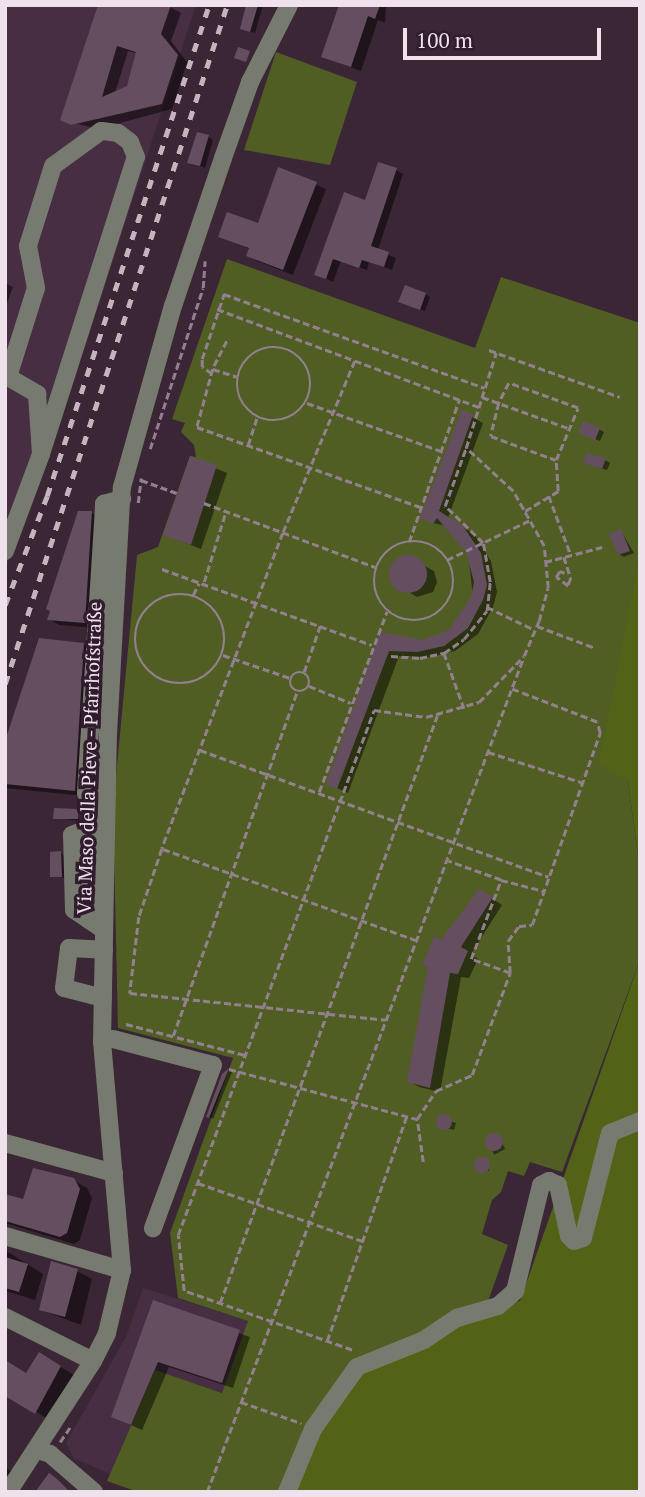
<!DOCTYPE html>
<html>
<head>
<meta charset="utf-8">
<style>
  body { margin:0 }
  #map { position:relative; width:645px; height:1497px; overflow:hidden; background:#3b2636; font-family:"PT Serif",serif }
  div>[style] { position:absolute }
  .built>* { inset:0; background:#482e43 }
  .green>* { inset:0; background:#505e23 }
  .forest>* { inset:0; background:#526216 }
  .shadow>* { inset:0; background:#0007 }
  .building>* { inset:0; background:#664e61 }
  .round { border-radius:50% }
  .path>* { height:2.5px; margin-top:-1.25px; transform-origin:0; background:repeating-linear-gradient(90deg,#92808e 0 7px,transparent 0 10.5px) }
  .path>.ring { margin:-1.25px; padding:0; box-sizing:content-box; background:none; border:2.5px solid #92808e; border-radius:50% }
  .minor>* { height:18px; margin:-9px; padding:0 9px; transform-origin:9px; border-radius:9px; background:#777b6f }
  .rail>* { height:4.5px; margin-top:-2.25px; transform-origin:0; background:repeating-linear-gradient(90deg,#c4b4c0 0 9px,transparent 0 18px) }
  span { translate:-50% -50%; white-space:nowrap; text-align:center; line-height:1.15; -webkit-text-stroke:7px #301c2c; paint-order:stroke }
  .street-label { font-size:19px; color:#f0e2ed }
  .frame { position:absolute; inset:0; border:7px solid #f0e2ed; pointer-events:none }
  .scale { position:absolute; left:403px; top:28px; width:198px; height:32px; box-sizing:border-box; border:4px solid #f0e2ed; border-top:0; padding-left:9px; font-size:21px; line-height:24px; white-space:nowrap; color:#f0e2ed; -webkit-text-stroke:5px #301c2c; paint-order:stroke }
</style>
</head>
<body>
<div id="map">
  <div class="built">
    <div style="clip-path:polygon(5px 5px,196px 5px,63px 415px,5px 570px)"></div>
    <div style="clip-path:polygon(143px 1288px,248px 1321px,223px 1393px,154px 1370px,110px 1474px,74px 1458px,66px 1443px,126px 1337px)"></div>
  </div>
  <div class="green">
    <div style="clip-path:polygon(276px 52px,357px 82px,330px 165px,244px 150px)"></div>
    <div style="clip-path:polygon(227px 259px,475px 348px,501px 277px,640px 323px,640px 553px,622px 653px,628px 781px,640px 871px,640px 960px,562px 1172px,530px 1162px,524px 1176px,508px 1171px,501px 1192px,492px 1200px,482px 1234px,508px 1245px,486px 1307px,280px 1492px,138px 1492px,107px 1481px,155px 1370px,222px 1393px,248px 1321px,178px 1298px,170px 1233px,233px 1058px,118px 1028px,113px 808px,137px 555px,158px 547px,190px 456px,196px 457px,194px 445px,181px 432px,185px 423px,172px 419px)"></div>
  </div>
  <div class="forest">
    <div style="clip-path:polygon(640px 553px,640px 871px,628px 781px,599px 764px)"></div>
    <div style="clip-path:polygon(640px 960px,640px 1492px,280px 1492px,358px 1357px,486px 1307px,520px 1301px)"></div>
  </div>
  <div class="shadow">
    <div style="clip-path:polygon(evenodd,99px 5px,170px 7px,181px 13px,171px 41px,187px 62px,172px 109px,98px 129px,62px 120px,99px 5px,128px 51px,137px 53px,128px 87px,115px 93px,128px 51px)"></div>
    <div style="clip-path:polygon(248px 5px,263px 5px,255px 33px,247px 31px)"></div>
    <div style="clip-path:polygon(341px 5px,386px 5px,385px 23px,378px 20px,361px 71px,323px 57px)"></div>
    <div style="clip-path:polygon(208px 137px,213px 140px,205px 168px,190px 162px)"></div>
    <div style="clip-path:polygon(279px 169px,326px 189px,293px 275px,257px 261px,248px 255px,250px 249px,220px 236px,259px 226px)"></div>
    <div style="clip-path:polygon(396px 170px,403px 174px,378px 250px,396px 258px,392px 270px,369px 262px,367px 270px,341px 261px,333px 282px,316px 274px,366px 202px)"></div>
    <div style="clip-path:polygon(5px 283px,13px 287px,5px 309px)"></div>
    <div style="clip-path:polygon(425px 294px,430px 297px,425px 311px,405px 304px)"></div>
    <div style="clip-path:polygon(462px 412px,483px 423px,448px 518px,474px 534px,491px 561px,497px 592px,493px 607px,478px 634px,455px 651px,429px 657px,399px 656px,348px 793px,328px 784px,381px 634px,422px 642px,450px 632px,473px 598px,468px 551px,446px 526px,433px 523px)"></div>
    <div style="clip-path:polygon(599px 429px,604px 432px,600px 441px,585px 435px)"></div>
    <div style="clip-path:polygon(191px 458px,227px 473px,201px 549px,165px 535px)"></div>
    <div style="clip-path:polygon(605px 460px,610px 463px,607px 470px,590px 465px)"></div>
    <div style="clip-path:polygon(92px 513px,102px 519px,95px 628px,59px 625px,49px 619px)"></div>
    <div style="clip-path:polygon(621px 531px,634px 553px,624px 557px,619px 554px)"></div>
    <div style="clip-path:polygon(408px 557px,434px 571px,437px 582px,433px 592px,417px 597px,396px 585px,391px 575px,398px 561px)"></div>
    <div style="clip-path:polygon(83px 644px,94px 650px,85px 796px,5px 788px,5px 747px)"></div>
    <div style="clip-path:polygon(74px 811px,81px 821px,55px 818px)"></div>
    <div style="clip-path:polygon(61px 853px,65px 856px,66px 878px,52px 876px)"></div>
    <div style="clip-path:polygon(490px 897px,502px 905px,471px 954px,478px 959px,469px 978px,461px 977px,440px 1092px,419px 1087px,409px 1081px,430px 968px,424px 965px)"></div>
    <div style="clip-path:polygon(229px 1070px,232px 1072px,213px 1119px,208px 1116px)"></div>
    <div style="clip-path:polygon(441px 1118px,456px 1123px,454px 1130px,440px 1126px)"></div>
    <div style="clip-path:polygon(499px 1136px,505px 1149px,494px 1155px,488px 1138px)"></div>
    <div style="clip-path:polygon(487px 1159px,489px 1171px,478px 1170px,476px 1163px)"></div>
    <div style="clip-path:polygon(73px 1180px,87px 1188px,92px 1198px,80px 1240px,74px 1244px,5px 1223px,5px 1190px,8px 1197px,24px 1202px)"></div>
    <div style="clip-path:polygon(5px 1250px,43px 1274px,35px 1300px,6px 1291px)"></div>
    <div style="clip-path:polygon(77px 1271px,92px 1279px,81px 1325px,41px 1310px)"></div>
    <div style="clip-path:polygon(154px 1303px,250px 1337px,233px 1388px,169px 1367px,142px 1430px,113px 1417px)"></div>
    <div style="clip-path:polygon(40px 1355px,76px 1376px,51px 1421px,5px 1392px,27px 1375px)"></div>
    <div style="clip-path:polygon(5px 1467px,15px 1474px,5px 1491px)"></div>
  </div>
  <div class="building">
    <div style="clip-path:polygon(evenodd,98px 5px,171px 5px,161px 34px,178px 55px,162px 104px,71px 125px,60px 120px,98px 5px,117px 46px,136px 52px,127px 86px,102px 97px,117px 46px)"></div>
    <div style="clip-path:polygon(246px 5px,258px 5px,250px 32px,240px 29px)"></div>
    <div style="clip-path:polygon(339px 5px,380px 5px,375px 19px,368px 16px,351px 67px,321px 57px)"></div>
    <div style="clip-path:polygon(238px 47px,250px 51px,246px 62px,234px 58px)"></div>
    <div style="clip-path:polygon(197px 132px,209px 135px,200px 166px,187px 163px)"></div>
    <div style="clip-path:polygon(378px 162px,397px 168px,371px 246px,389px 252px,384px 267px,362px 260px,359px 268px,333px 259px,326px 279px,314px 275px,344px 192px,365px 200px)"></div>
    <div style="clip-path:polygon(278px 167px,317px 182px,283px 270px,246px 256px,249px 248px,218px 237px,227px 212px,258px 223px)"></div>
    <div style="clip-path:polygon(405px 285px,426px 293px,420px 310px,398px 302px)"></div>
    <div style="clip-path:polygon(462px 409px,473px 415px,439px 511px,463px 526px,481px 553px,487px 585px,483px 600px,468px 628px,444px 646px,417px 652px,389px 651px,337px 789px,326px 785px,380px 632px,422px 640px,449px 630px,471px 597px,474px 582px,466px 552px,437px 518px,433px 524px,420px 518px)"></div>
    <div style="clip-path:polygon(583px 421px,600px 428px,595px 440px,578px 433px)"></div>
    <div style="clip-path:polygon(587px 453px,606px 458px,602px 469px,583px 463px)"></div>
    <div style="clip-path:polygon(190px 456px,217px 465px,191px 545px,163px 535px)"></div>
    <div style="clip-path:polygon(78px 511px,92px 511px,85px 623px,47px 620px,50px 611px,46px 609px)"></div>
    <div style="clip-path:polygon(621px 529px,630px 551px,618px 555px,609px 534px)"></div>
    <div class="round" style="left:389px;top:555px;width:38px;height:38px"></div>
    <div style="clip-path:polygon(39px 638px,84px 643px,75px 791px,5px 784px,5px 741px)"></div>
    <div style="clip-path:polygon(54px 808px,78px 809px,78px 819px,53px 819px)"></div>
    <div style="clip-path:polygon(61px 851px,62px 877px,50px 877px,50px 852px)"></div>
    <div style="clip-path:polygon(479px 889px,493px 897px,461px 947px,468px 951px,458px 974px,450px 973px,430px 1088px,407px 1082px,428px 967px,422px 966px,434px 936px,441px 940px)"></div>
    <div style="clip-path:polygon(229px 1068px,209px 1118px,206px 1117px,222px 1074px)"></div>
    <div class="round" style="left:436px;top:1114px;width:16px;height:16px"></div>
    <div class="round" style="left:485px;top:1133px;width:18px;height:18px"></div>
    <div class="round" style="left:474px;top:1157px;width:16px;height:16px"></div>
    <div style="clip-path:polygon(33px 1168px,74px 1178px,80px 1189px,67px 1233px,60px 1237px,5px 1221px,5px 1194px,23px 1199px)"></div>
    <div style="clip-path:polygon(5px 1257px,28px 1264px,19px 1292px,5px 1288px)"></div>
    <div style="clip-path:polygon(51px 1261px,78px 1269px,65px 1317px,39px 1310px)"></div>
    <div style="clip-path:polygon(153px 1300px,240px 1330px,222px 1383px,158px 1362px,131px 1425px,111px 1417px)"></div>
    <div style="clip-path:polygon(39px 1352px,61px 1366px,35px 1414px,5px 1396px,5px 1360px,26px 1373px)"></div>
    <div style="clip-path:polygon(49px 1473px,57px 1479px,70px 1492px,35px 1492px)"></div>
  </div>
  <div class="path">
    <div style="left:217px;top:309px;width:280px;rotate:20.5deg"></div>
    <div style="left:227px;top:341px;width:31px;rotate:117deg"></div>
    <div style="left:213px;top:369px;width:60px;rotate:105.4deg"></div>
    <div style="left:197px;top:427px;width:238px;rotate:19.7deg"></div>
    <div class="ring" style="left:237px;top:347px;width:71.5px;height:71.5px"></div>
    <div style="left:489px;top:350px;width:139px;rotate:19.7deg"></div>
    <div style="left:355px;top:361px;width:186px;rotate:112.7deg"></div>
    <div style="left:283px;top:533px;width:338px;rotate:111deg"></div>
    <div style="left:162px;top:849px;width:72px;rotate:108.7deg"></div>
    <div style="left:139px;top:917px;width:77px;rotate:96.8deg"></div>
    <div style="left:130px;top:993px;width:257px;rotate:6deg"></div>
    <div style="left:213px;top:369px;width:25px;rotate:18deg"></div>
    <div style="left:212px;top:374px;width:12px;rotate:-145deg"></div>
    <div style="left:202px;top:367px;width:8px;rotate:-90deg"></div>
    <div style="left:202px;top:359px;width:69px;rotate:-71.3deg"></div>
    <div style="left:224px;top:294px;width:277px;rotate:19.8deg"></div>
    <div style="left:482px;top:397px;width:91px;rotate:19.8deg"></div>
    <div style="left:307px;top:403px;width:142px;rotate:19.7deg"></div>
    <div style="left:248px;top:445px;width:28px;rotate:-72deg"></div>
    <div style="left:150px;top:449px;width:169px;rotate:-71.8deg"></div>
    <div style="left:203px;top:288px;width:27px;rotate:-86deg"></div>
    <div style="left:141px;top:480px;width:38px;rotate:20deg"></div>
    <div style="left:549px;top:496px;width:63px;rotate:69.6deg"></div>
    <div style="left:138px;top:503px;width:25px;rotate:-83deg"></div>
    <div style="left:204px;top:503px;width:183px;rotate:20.5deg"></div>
    <div style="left:525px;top:511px;width:39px;rotate:-31deg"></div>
    <div style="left:558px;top:491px;width:31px;rotate:-94deg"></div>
    <div style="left:556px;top:460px;width:56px;rotate:-67.1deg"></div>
    <div style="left:578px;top:408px;width:73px;rotate:-160.1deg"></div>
    <div style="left:509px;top:383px;width:22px;rotate:117deg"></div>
    <div style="left:499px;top:403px;width:34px;rotate:104deg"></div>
    <div style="left:491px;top:436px;width:69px;rotate:20.3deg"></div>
    <div class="ring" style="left:374px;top:541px;width:77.5px;height:77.5px"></div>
    <div style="left:409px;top:542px;width:151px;rotate:-70.6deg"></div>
    <div style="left:564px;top:557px;width:22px;rotate:72deg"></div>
    <div style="left:571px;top:578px;width:9px;rotate:111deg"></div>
    <div style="left:568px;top:586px;width:15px;rotate:-143deg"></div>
    <div style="left:556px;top:577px;width:7px;rotate:-56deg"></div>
    <div style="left:560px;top:571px;width:5px;rotate:22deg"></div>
    <div style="left:447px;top:560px;width:92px;rotate:-25.7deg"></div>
    <div style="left:545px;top:562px;width:59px;rotate:-14.7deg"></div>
    <div style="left:162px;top:569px;width:223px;rotate:19.9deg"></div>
    <div style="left:204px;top:582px;width:74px;rotate:-72.8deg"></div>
    <div class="ring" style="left:135px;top:594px;width:87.5px;height:87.5px"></div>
    <div style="left:193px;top:595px;width:13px;rotate:-63deg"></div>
    <div style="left:487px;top:607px;width:53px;rotate:25.6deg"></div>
    <div style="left:537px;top:626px;width:60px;rotate:20.6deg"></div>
    <div style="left:444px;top:653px;width:59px;rotate:70deg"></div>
    <div style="left:223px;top:655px;width:71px;rotate:18.9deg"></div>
    <div style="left:391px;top:656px;width:29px;rotate:4deg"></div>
    <div style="left:420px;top:658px;width:25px;rotate:-12deg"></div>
    <div style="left:444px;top:653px;width:24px;rotate:-35deg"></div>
    <div style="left:464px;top:639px;width:36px;rotate:-51deg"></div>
    <div style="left:487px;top:611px;width:29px;rotate:-84deg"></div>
    <div style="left:490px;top:582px;width:40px;rotate:-100deg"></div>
    <div style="left:483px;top:543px;width:53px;rotate:-135.8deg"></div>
    <div style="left:445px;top:506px;width:62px;rotate:-70.1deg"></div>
    <div class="ring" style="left:290px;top:672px;width:17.5px;height:17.5px"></div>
    <div style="left:304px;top:672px;width:49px;rotate:-70.8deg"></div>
    <div style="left:309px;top:686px;width:45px;rotate:22deg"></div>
    <div style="left:200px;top:750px;width:371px;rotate:20deg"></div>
    <div style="left:488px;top:752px;width:98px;rotate:17.9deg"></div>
    <div style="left:319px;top:792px;width:193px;rotate:-69.4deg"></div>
    <div style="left:163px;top:849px;width:269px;rotate:19.8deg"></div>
    <div style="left:501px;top:880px;width:44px;rotate:14.3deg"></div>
    <div style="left:510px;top:973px;width:32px;rotate:-94deg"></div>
    <div style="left:508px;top:941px;width:19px;rotate:-54deg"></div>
    <div style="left:519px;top:926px;width:13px;rotate:-4deg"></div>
    <div style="left:532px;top:925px;width:204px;rotate:-70.5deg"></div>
    <div style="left:600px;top:733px;width:11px;rotate:-105deg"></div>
    <div style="left:597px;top:722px;width:91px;rotate:-158.8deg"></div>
    <div style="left:126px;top:1024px;width:123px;rotate:14.6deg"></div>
    <div style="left:173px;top:1036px;width:366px;rotate:-70.2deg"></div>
    <div style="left:229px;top:1069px;width:195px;rotate:14.9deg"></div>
    <div style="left:423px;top:1162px;width:43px;rotate:-97.9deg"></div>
    <div style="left:417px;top:1119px;width:34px;rotate:-56deg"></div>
    <div style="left:436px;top:1091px;width:39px;rotate:-24deg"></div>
    <div style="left:472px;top:1075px;width:109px;rotate:-69.6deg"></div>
    <div style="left:510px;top:973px;width:41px;rotate:-160.3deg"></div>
    <div style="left:471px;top:959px;width:85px;rotate:-69.2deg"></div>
    <div style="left:501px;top:880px;width:56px;rotate:-160.3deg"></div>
    <div style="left:198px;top:1183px;width:175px;rotate:19.4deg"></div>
    <div style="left:220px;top:1303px;width:626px;rotate:-69.71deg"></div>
    <div style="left:327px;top:1341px;width:240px;rotate:-70.5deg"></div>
    <div style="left:352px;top:1350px;width:178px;rotate:-160.6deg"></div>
    <div style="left:184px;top:1291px;width:56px;rotate:-96.1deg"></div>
    <div style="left:178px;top:1235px;width:560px;rotate:-69.53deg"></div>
    <div style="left:374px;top:710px;width:52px;rotate:7.7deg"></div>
    <div style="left:426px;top:717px;width:55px;rotate:-15.8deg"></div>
    <div style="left:479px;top:702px;width:64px;rotate:-45.6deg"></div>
    <div style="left:524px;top:656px;width:38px;rotate:-67deg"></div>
    <div style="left:539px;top:621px;width:34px;rotate:-75deg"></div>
    <div style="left:548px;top:588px;width:42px;rotate:-95.4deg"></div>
    <div style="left:544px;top:546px;width:63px;rotate:-119.4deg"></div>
    <div style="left:513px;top:491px;width:64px;rotate:-137.5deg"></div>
    <div style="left:466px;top:448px;width:100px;rotate:-72.5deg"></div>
    <div style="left:241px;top:1402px;width:64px;rotate:19.3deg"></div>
    <div style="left:60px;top:1442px;width:18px;rotate:-56deg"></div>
    <div style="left:207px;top:1492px;width:891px;rotate:-69.23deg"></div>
  </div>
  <div class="minor">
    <div style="left:5px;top:551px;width:103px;rotate:-69.6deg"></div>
    <div style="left:41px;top:454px;width:312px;rotate:-72.3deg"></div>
    <div style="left:136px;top:157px;width:16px;rotate:-112deg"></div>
    <div style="left:130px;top:142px;width:15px;rotate:-143deg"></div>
    <div style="left:118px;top:133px;width:17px;rotate:-173deg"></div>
    <div style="left:101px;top:131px;width:59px;rotate:143.9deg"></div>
    <div style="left:53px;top:166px;width:84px;rotate:107.4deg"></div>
    <div style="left:28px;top:246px;width:43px;rotate:79.2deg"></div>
    <div style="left:36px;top:288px;width:93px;rotate:107.5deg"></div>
    <div style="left:8px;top:377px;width:34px;rotate:30deg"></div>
    <div style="left:37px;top:394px;width:60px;rotate:86.2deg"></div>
    <div style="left:107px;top:795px;width:21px;rotate:-175deg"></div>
    <div style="left:86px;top:793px;width:290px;rotate:-86.4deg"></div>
    <div style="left:104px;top:504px;width:19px;rotate:-16deg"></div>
    <div style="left:89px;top:920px;width:93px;rotate:-88.2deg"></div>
    <div style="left:104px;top:930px;width:36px;rotate:-146deg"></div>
    <div style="left:74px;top:910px;width:75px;rotate:-91.5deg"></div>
    <div style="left:72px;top:835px;width:36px;rotate:-21deg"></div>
    <div style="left:103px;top:998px;width:40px;rotate:-165.6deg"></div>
    <div style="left:64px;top:988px;width:40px;rotate:-82.9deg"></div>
    <div style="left:69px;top:948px;width:35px;rotate:3deg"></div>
    <div style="left:113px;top:1039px;width:103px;rotate:14.6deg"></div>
    <div style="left:213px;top:1065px;width:174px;rotate:110.2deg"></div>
    <div style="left:5px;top:1143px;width:113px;rotate:15.4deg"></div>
    <div style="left:5px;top:1236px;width:122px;rotate:16.2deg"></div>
    <div style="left:5px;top:1317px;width:98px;rotate:26.6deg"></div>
    <div style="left:38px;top:1450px;width:13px;rotate:18deg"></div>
    <div style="left:50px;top:1454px;width:58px;rotate:40.8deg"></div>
    <div style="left:8px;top:1492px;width:156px;rotate:-57deg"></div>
    <div style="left:93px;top:1361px;width:31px;rotate:-63deg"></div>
    <div style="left:107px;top:1333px;width:65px;rotate:-76.6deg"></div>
    <div style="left:122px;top:1270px;width:229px;rotate:-95deg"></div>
    <div style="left:102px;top:1042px;width:308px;rotate:-88.9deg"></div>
    <div style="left:108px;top:734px;width:247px;rotate:-86.8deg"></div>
    <div style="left:122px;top:487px;width:188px;rotate:-74.3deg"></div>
    <div style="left:173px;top:306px;width:156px;rotate:-71.3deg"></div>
    <div style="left:223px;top:158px;width:81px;rotate:-70.4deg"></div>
    <div style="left:250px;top:82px;width:86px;rotate:-63.1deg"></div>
    <div style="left:287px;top:1492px;width:68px;rotate:-67.6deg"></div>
    <div style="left:313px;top:1429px;width:76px;rotate:-54.6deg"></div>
    <div style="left:357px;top:1367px;width:72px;rotate:-21.9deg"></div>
    <div style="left:424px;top:1340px;width:40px;rotate:-34deg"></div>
    <div style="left:457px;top:1318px;width:43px;rotate:-16.3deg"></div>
    <div style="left:498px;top:1306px;width:23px;rotate:-41deg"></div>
    <div style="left:515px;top:1291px;width:109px;rotate:-76.2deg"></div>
    <div style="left:541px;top:1185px;width:9px;rotate:-27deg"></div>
    <div style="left:549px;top:1181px;width:10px;rotate:24deg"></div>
    <div style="left:558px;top:1185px;width:52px;rotate:77.8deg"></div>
    <div style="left:569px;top:1236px;width:7px;rotate:45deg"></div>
    <div style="left:574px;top:1241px;width:9px;rotate:-18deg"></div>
    <div style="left:583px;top:1238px;width:108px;rotate:-75.6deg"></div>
    <div style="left:610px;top:1133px;width:32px;rotate:-22deg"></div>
  </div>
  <div class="rail">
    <div style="left:5px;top:605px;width:117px;rotate:-68.9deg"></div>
    <div style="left:47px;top:496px;width:517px;rotate:-71.74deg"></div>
    <div style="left:5px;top:684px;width:714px;rotate:-71.89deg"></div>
  </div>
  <div class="street-label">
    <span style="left:89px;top:758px;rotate:-88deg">Via Maso della Pieve - Pfarrhofstraße</span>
  </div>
  <div class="frame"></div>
  <div class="scale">100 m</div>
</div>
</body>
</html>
